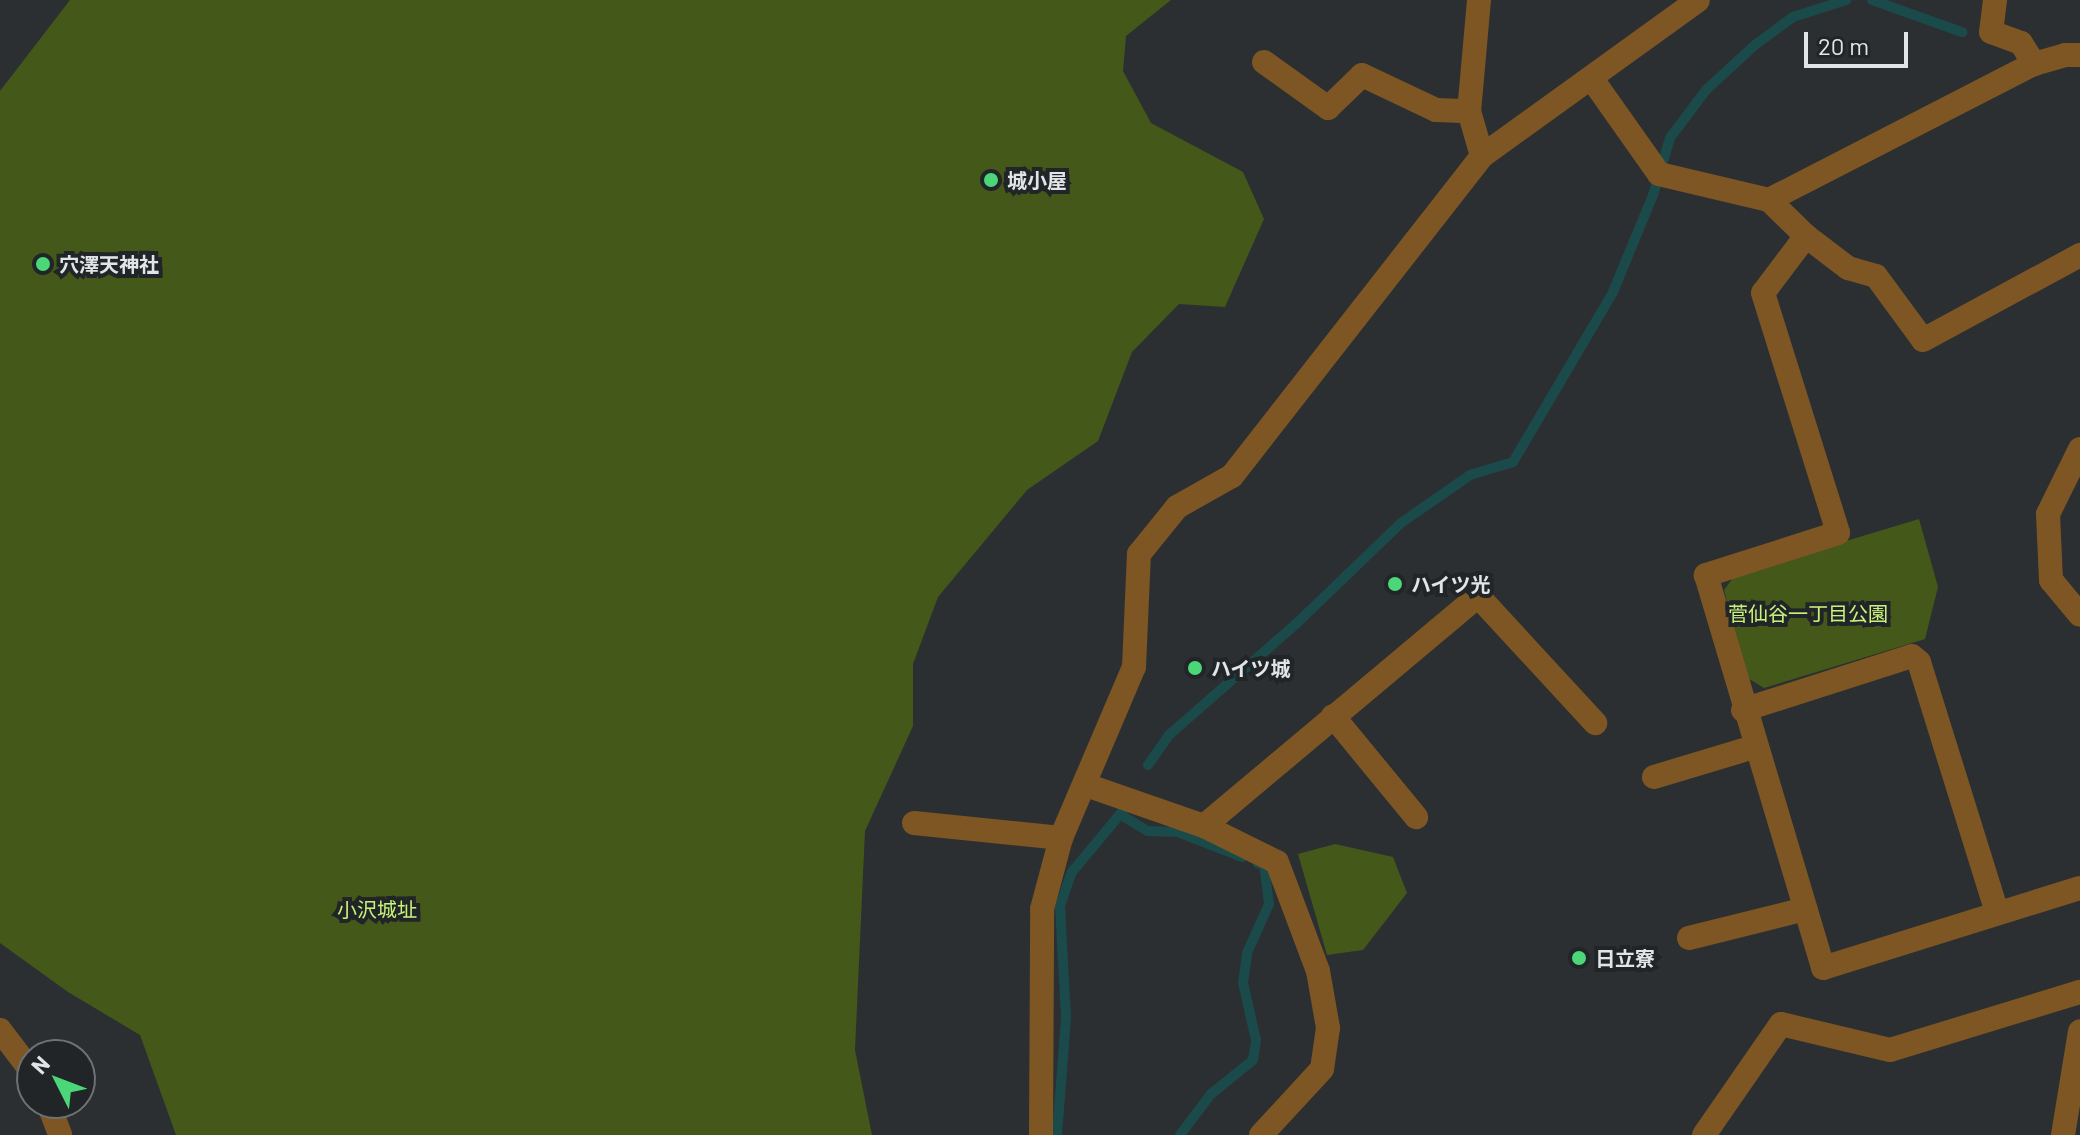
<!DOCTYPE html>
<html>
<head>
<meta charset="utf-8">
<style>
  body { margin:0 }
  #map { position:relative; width:2080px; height:1135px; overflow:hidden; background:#2b2f32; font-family:Barlow,"Noto Sans JP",sans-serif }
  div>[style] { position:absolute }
  .green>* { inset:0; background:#435819 }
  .stream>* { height:10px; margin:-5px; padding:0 5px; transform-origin:5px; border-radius:5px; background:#1b4a4b }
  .minor>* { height:24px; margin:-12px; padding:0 12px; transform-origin:12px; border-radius:12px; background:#7d5624 }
  .dots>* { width:22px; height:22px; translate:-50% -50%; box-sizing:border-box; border:4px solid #212528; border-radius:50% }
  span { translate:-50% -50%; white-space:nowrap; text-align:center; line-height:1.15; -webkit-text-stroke:8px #212528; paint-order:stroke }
  .poi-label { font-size:20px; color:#e2e5e7; font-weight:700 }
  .left { translate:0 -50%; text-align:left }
  .park-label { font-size:20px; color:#c7f37b }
  .north { position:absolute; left:16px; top:1039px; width:80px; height:80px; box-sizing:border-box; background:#212528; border:2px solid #6e7274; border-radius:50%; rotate:312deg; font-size:22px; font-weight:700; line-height:32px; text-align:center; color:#e2e5e7 }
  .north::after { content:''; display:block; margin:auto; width:28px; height:36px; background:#4bd677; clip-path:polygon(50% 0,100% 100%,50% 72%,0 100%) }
  .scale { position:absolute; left:1804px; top:32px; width:104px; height:36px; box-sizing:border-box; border:4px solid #e2e5e7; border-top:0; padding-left:10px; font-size:24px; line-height:28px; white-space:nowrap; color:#e2e5e7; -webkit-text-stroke:6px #212528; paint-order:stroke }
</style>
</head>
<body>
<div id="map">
  <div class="green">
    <div style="clip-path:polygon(70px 0,1171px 0,1126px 36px,1123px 71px,1151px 123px,1243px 172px,1264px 219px,1225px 307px,1179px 304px,1132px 352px,1098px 441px,1027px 490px,938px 597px,913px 664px,913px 726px,865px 831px,855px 1050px,872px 1135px,176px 1135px,140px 1035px,68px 992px,0 943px,0 91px)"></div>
    <div style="clip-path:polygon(1919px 519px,1938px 587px,1925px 639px,1764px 688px,1746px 677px,1724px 590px,1736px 574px)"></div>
    <div style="clip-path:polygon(1335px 844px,1393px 857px,1407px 893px,1363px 950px,1327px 955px,1298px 854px)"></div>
  </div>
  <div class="stream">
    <div style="left:1872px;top:0;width:96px;rotate:19.6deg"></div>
    <div style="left:1148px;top:765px;width:37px;rotate:-55deg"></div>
    <div style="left:1169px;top:735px;width:169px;rotate:-41.2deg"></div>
    <div style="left:1296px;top:624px;width:146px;rotate:-43.9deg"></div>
    <div style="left:1401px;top:523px;width:84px;rotate:-34.8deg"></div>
    <div style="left:1470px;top:475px;width:45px;rotate:-16.8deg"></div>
    <div style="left:1513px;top:462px;width:197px;rotate:-59.5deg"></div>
    <div style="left:1613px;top:292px;width:105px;rotate:-67.6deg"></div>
    <div style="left:1653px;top:195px;width:59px;rotate:-73.4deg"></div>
    <div style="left:1670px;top:138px;width:60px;rotate:-53.1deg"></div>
    <div style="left:1706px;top:90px;width:67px;rotate:-42.6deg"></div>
    <div style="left:1755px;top:45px;width:47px;rotate:-36.4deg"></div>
    <div style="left:1793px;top:17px;width:56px;rotate:-17.8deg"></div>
    <div style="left:1121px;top:815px;width:31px;rotate:31deg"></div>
    <div style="left:1148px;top:831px;width:30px;rotate:2deg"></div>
    <div style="left:1178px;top:832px;width:69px;rotate:21.3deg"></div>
    <div style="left:1057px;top:1135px;width:118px;rotate:-85.6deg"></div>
    <div style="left:1066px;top:1017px;width:111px;rotate:-93.1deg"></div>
    <div style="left:1060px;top:906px;width:36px;rotate:-71deg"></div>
    <div style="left:1072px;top:872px;width:78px;rotate:-50.2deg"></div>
    <div style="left:1180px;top:1135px;width:51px;rotate:-52.9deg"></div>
    <div style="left:1211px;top:1094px;width:54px;rotate:-39deg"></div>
    <div style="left:1253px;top:1060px;width:20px;rotate:-81deg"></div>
    <div style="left:1256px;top:1040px;width:58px;rotate:-102.8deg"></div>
    <div style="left:1243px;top:983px;width:30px;rotate:-82deg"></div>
    <div style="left:1247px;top:953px;width:54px;rotate:-65.8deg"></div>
    <div style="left:1269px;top:904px;width:39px;rotate:-97deg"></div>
    <div style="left:1264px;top:865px;width:7px;rotate:-164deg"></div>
  </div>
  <div class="minor">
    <div style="left:1479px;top:0;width:111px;rotate:95.1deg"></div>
    <div style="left:1469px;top:111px;width:47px;rotate:73.9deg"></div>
    <div style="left:1995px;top:0;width:32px;rotate:97deg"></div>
    <div style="left:1991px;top:32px;width:32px;rotate:20deg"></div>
    <div style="left:2021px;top:43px;width:25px;rotate:58deg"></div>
    <div style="left:1264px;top:62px;width:79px;rotate:35.7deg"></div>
    <div style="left:1328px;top:108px;width:47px;rotate:-44.1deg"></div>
    <div style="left:1362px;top:75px;width:82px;rotate:25.3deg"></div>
    <div style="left:1436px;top:110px;width:33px;rotate:2deg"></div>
    <div style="left:1592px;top:79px;width:116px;rotate:54.8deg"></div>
    <div style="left:1659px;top:174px;width:113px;rotate:13.3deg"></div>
    <div style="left:1769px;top:200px;width:52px;rotate:44.2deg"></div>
    <div style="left:1806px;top:236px;width:53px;rotate:37.3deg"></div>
    <div style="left:1848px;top:268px;width:29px;rotate:16deg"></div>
    <div style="left:1876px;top:276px;width:79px;rotate:53.7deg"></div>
    <div style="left:1923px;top:340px;width:179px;rotate:-28.4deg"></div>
    <div style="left:1769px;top:200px;width:298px;rotate:-27.2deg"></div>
    <div style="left:2034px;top:64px;width:32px;rotate:-16deg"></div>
    <div style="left:2065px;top:55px;width:15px"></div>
    <div style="left:1806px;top:236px;width:71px;rotate:127deg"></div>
    <div style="left:1763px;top:293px;width:251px;rotate:72.6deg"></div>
    <div style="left:1838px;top:533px;width:139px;rotate:162.3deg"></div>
    <div style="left:1706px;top:575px;width:410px;rotate:73.4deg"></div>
    <div style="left:1823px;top:968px;width:269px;rotate:-17.3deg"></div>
    <div style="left:2080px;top:449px;width:72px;rotate:116.2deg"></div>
    <div style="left:2048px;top:514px;width:66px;rotate:87.4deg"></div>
    <div style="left:2051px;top:580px;width:45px;rotate:50.4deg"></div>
    <div style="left:1743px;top:710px;width:177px;rotate:-17.7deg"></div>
    <div style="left:1912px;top:656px;width:9px;rotate:41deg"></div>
    <div style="left:1919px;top:662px;width:262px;rotate:72.7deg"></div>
    <div style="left:1333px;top:716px;width:131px;rotate:50.6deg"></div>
    <div style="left:1654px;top:777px;width:104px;rotate:-16.7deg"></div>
    <div style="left:1086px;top:785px;width:125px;rotate:19.2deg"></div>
    <div style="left:1204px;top:826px;width:81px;rotate:26.3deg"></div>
    <div style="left:1277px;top:862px;width:116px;rotate:69.4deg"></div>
    <div style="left:1318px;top:971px;width:58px;rotate:80deg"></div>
    <div style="left:1328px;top:1028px;width:41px;rotate:98.3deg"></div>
    <div style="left:1322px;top:1069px;width:90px;rotate:132.7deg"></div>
    <div style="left:914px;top:823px;width:148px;rotate:5.8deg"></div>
    <div style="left:1204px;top:826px;width:358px;rotate:-40deg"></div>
    <div style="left:1478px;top:596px;width:173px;rotate:47.3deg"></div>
    <div style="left:1689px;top:938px;width:120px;rotate:-14deg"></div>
    <div style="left:0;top:1030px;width:53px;rotate:52.7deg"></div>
    <div style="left:48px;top:1103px;width:34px;rotate:69deg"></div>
    <div style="left:1041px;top:1135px;width:226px;rotate:-89.7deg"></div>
    <div style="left:1042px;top:909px;width:73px;rotate:-75deg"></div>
    <div style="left:1061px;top:838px;width:186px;rotate:-66.9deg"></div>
    <div style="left:1134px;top:667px;width:113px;rotate:-87.5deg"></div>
    <div style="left:1139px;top:554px;width:60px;rotate:-51deg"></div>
    <div style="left:1177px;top:507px;width:63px;rotate:-29.4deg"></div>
    <div style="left:1232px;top:476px;width:406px;rotate:-52deg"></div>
    <div style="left:1482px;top:156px;width:266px;rotate:-35.8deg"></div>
    <div style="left:1704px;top:1135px;width:135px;rotate:-55.3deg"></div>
    <div style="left:1781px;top:1024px;width:112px;rotate:13.4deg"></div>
    <div style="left:1890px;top:1050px;width:199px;rotate:-17deg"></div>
    <div style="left:2063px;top:1135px;width:105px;rotate:-80.7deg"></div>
  </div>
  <div class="dots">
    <div style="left:991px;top:180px;background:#4bd677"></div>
    <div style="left:43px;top:264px;background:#4bd677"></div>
    <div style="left:1395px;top:584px;background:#4bd677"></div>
    <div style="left:1195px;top:668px;background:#4bd677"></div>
    <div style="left:1579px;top:958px;background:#4bd677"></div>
  </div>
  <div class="poi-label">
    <span class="left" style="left:1007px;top:180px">城小屋</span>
    <span class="left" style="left:59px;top:264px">穴澤天神社</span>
    <span class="left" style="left:1411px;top:584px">ハイツ光</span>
    <span class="left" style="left:1211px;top:668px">ハイツ城</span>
    <span class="left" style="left:1595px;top:958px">日立寮</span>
  </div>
  <div class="park-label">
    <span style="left:1808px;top:613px">菅仙谷一丁目公園</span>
    <span style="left:377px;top:909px">小沢城址</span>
  </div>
  <div class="north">N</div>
  <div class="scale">20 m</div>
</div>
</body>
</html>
